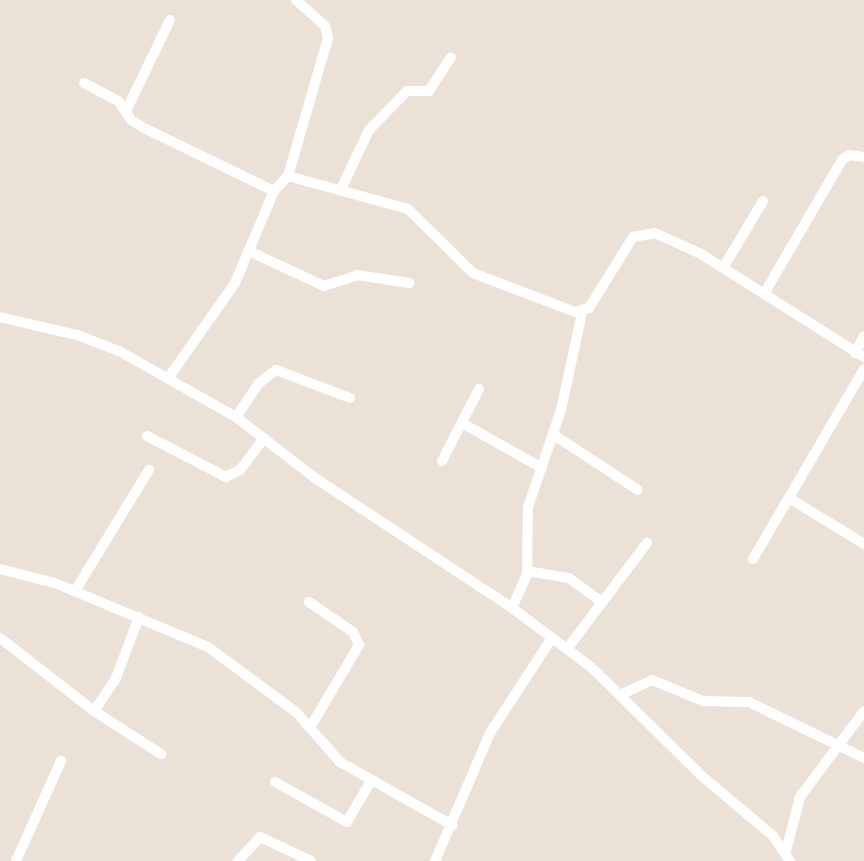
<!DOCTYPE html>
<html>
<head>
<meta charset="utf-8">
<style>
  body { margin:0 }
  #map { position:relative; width:864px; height:861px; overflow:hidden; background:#ece1d7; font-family:"DM Sans",sans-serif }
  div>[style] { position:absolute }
  .street>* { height:10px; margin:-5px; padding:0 5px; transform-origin:5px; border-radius:5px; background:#fff }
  span { translate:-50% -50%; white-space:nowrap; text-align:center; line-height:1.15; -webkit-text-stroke:6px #fff; paint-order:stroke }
</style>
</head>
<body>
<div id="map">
  <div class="street">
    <div style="left:84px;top:83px;width:40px;rotate:28deg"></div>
    <div style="left:119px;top:102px;width:22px;rotate:56deg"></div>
    <div style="left:131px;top:120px;width:15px;rotate:32deg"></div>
    <div style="left:144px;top:128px;width:144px;rotate:25.9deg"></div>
    <div style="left:126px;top:111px;width:101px;rotate:-64.2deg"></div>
    <div style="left:288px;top:176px;width:144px;rotate:-73.8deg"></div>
    <div style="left:328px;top:38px;width:12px;rotate:-104deg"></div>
    <div style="left:325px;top:26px;width:39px;rotate:-138deg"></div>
    <div style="left:341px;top:189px;width:65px;rotate:-64.6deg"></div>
    <div style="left:369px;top:130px;width:54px;rotate:-45.7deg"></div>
    <div style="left:407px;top:91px;width:22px"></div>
    <div style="left:429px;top:91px;width:40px;rotate:-57.1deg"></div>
    <div style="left:251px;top:252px;width:81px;rotate:25deg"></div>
    <div style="left:324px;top:286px;width:35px;rotate:-18deg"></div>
    <div style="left:357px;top:275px;width:53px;rotate:8.7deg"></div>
    <div style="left:723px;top:268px;width:78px;rotate:-59.2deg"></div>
    <div style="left:764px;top:294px;width:155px;rotate:-59.8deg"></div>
    <div style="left:842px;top:160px;width:9px;rotate:-36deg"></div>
    <div style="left:849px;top:155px;width:15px;rotate:8deg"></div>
    <div style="left:0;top:317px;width:79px;rotate:13.2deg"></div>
    <div style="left:77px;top:335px;width:45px;rotate:20.9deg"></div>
    <div style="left:119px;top:351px;width:134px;rotate:29.4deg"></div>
    <div style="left:236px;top:417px;width:100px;rotate:37.7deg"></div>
    <div style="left:315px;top:478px;width:236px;rotate:33.4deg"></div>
    <div style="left:512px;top:608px;width:99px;rotate:36.8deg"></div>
    <div style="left:591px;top:667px;width:157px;rotate:44.5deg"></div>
    <div style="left:703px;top:777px;width:92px;rotate:40.1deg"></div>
    <div style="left:773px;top:836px;width:30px;rotate:56deg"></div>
    <div style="left:855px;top:353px;width:19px;rotate:-62deg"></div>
    <div style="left:169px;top:377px;width:115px;rotate:-54.9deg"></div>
    <div style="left:235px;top:283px;width:100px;rotate:-67deg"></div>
    <div style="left:274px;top:191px;width:21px;rotate:-47deg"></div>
    <div style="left:288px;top:176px;width:124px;rotate:15.4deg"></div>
    <div style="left:408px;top:209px;width:91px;rotate:44.6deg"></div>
    <div style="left:473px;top:273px;width:109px;rotate:20.9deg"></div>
    <div style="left:575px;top:312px;width:15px;rotate:-16deg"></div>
    <div style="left:589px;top:308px;width:84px;rotate:-58.2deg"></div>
    <div style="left:633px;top:237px;width:22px;rotate:-10deg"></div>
    <div style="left:655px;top:233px;width:51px;rotate:24.5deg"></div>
    <div style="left:701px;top:254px;width:193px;rotate:32.3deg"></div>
    <div style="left:236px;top:417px;width:40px;rotate:-56deg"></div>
    <div style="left:258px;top:384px;width:23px;rotate:-38deg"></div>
    <div style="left:276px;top:370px;width:79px;rotate:20.7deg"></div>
    <div style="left:462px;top:423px;width:92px;rotate:29.4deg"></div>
    <div style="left:554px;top:435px;width:100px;rotate:33.2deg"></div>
    <div style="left:147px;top:436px;width:89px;rotate:27.4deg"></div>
    <div style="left:226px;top:477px;width:16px;rotate:-27deg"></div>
    <div style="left:240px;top:470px;width:40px;rotate:-53deg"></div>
    <div style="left:442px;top:461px;width:81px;rotate:-62.8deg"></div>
    <div style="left:789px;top:498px;width:88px;rotate:31.5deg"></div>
    <div style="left:753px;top:559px;width:220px;rotate:-59.7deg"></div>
    <div style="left:0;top:569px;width:57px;rotate:14.3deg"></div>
    <div style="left:55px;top:583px;width:166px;rotate:22.7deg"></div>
    <div style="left:208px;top:647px;width:109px;rotate:36.5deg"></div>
    <div style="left:296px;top:712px;width:67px;rotate:48.7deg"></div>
    <div style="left:340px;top:762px;width:129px;rotate:29.4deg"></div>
    <div style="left:527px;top:571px;width:43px;rotate:9.5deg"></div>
    <div style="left:569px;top:578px;width:41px;rotate:36deg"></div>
    <div style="left:75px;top:591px;width:142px;rotate:-58.6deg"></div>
    <div style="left:309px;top:602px;width:53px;rotate:34.3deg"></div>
    <div style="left:353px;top:632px;width:14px;rotate:65deg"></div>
    <div style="left:359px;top:645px;width:94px;rotate:120.7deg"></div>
    <div style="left:512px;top:608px;width:36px;rotate:-66deg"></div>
    <div style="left:527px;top:575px;width:68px;rotate:-89.2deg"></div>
    <div style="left:528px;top:507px;width:102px;rotate:-71.2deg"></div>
    <div style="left:561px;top:410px;width:99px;rotate:-77.8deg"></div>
    <div style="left:0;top:638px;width:119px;rotate:37.8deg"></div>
    <div style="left:94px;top:711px;width:80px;rotate:32.7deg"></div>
    <div style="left:567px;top:649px;width:133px;rotate:-53deg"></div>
    <div style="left:620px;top:695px;width:35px;rotate:-25deg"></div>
    <div style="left:652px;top:680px;width:55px;rotate:22.4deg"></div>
    <div style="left:703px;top:701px;width:46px;rotate:1.2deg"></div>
    <div style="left:749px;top:702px;width:128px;rotate:26deg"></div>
    <div style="left:94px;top:711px;width:40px;rotate:-56deg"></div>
    <div style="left:116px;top:678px;width:65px;rotate:-69.3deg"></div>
    <div style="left:275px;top:782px;width:82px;rotate:29.1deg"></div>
    <div style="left:347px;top:822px;width:48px;rotate:-59.7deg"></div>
    <div style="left:786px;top:851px;width:56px;rotate:-75.5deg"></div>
    <div style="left:800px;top:797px;width:107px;rotate:-53.3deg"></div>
    <div style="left:16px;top:861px;width:110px;rotate:-65.8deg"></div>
    <div style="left:238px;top:861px;width:33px;rotate:-47deg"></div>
    <div style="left:260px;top:837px;width:56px;rotate:25.2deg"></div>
    <div style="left:435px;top:861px;width:139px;rotate:-66.7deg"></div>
    <div style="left:490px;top:733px;width:113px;rotate:-56.9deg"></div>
  </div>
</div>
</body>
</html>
